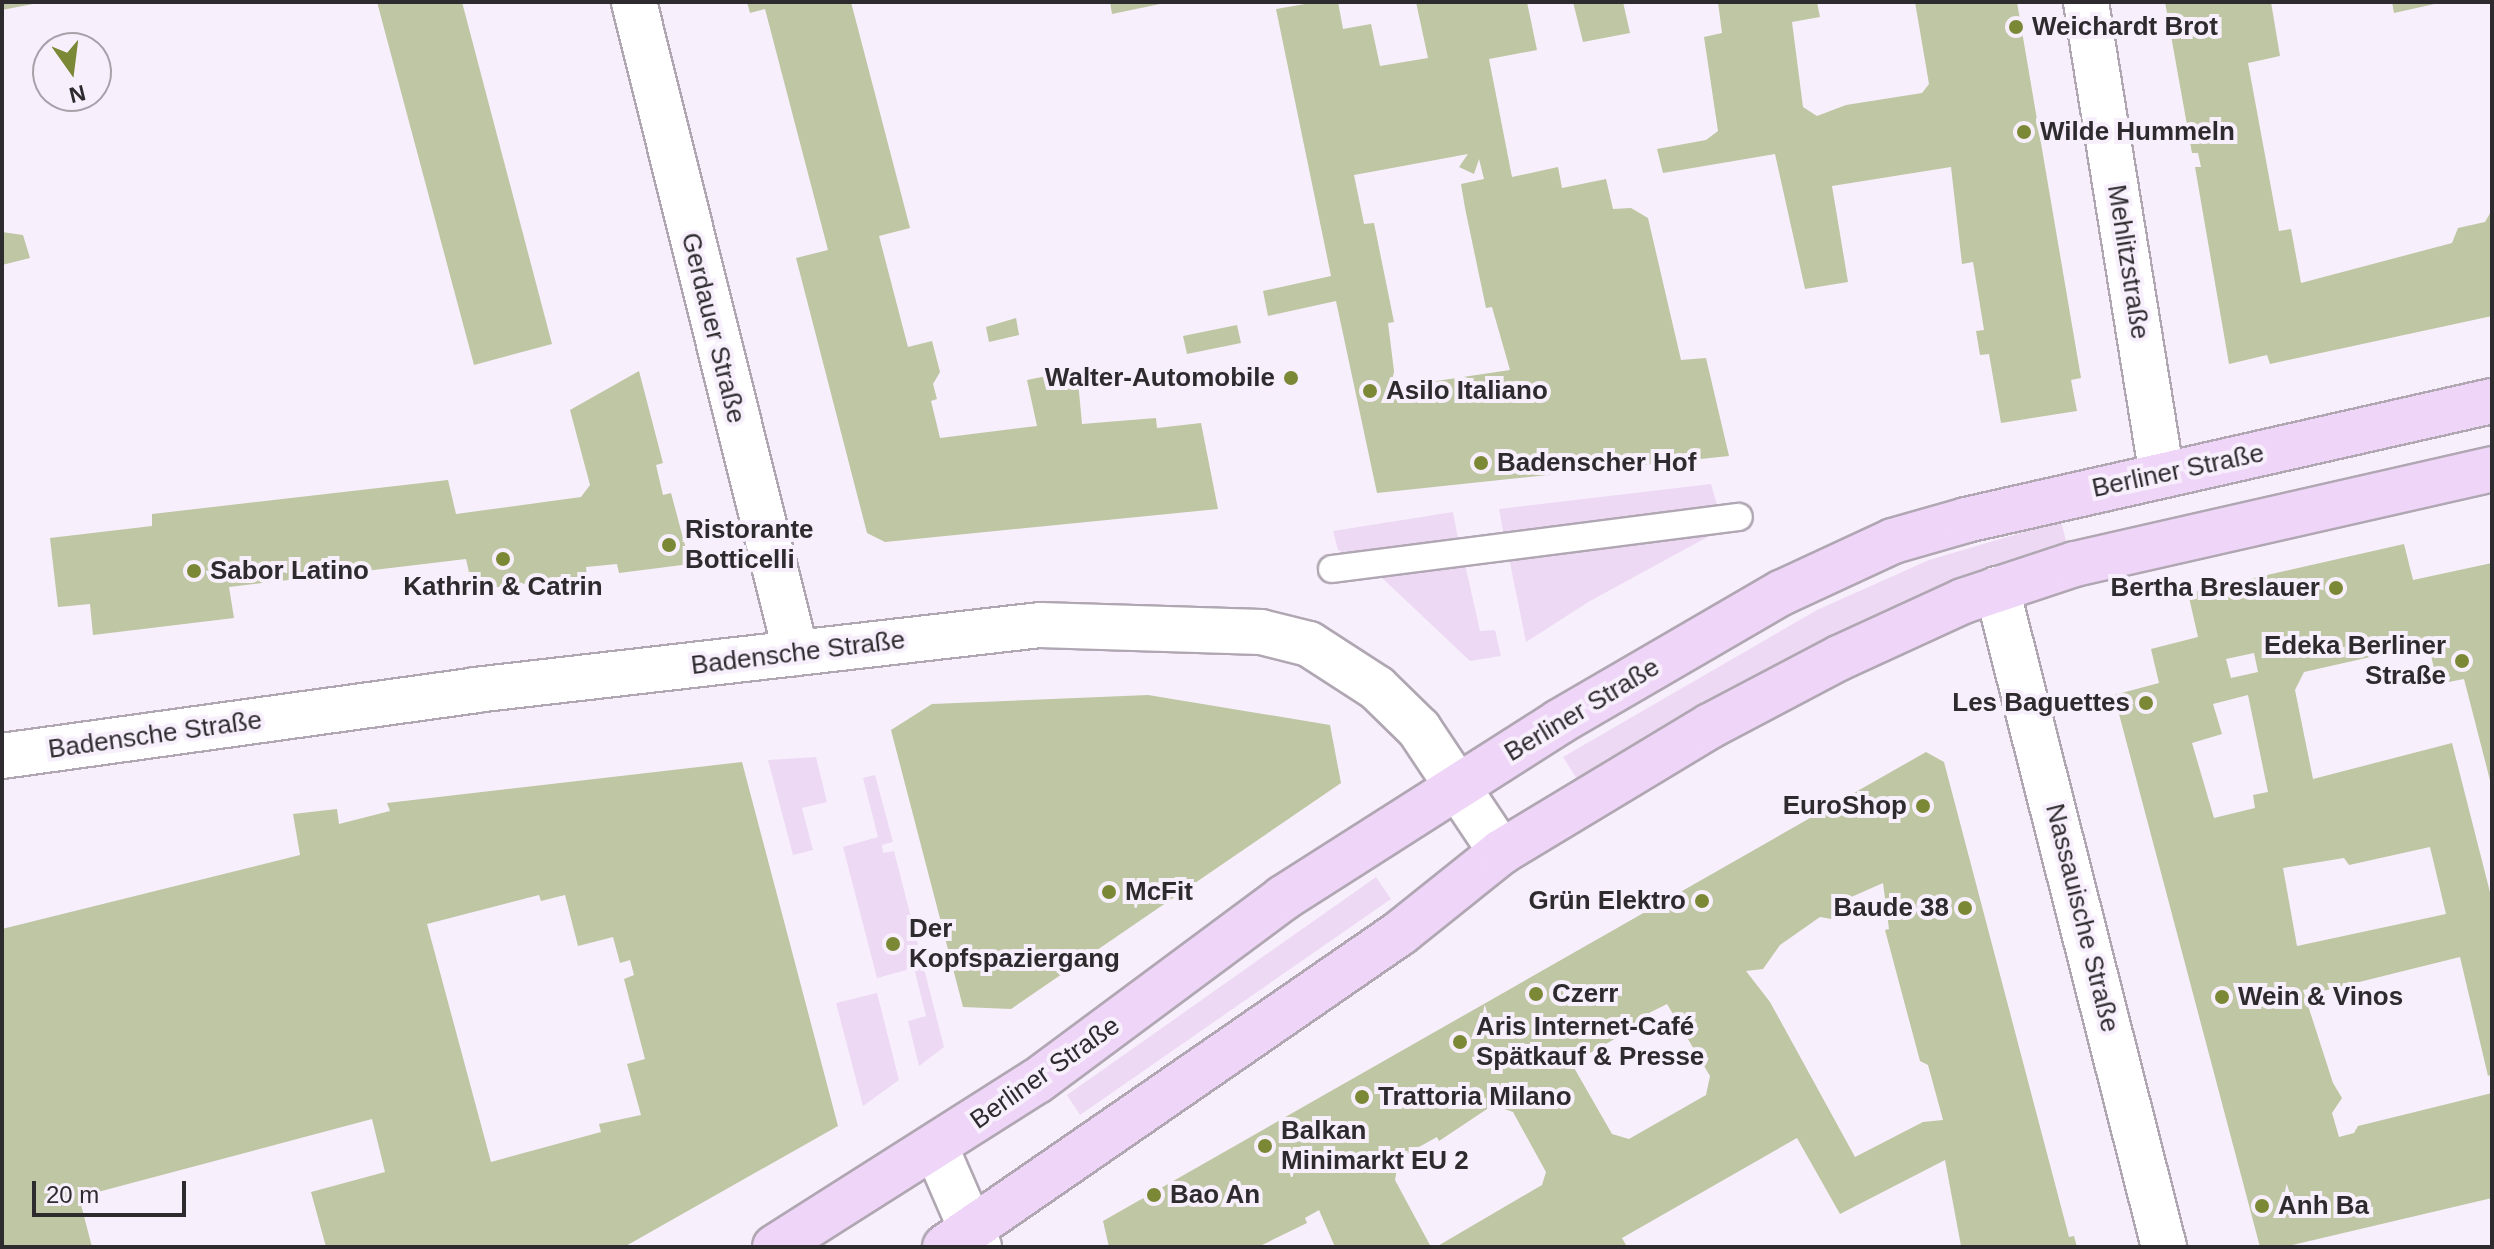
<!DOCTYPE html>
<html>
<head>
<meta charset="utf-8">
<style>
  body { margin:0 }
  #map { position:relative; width:2494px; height:1249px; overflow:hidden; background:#f8effc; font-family:Helvetica,sans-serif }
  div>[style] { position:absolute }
  .green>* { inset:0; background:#edd9f4 }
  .building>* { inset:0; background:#bec6a3 }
  .roads { filter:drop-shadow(2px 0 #b0a7b3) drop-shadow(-2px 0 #b0a7b3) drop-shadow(0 2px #b0a7b3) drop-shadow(0 -2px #b0a7b3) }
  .service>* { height:26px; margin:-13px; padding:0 13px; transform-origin:13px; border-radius:13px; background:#fff }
  .minor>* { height:44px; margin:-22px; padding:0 22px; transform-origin:22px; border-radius:22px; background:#fff }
  .tertiary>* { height:44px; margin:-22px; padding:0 22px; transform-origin:22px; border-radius:22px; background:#fff }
  .secondary>* { height:44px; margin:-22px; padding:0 22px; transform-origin:22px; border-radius:22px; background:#efd6f8 }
  .dots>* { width:22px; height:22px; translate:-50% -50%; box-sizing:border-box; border:4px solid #f8effc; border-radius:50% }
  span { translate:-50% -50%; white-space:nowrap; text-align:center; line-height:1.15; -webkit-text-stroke:8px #f8effc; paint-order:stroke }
  .poi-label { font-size:26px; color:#2e2b2f; font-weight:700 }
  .left { translate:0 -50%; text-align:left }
  .right { translate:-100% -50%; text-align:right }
  .street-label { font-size:26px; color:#2e2b2f }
  .frame { position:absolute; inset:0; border:4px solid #2e2b2f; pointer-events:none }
  .north { position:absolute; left:32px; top:32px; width:80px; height:80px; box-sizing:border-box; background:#f8effc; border:2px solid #a7a1aa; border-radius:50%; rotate:166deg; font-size:22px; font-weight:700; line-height:32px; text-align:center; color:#2e2b2f }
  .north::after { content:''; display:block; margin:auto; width:28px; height:36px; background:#7b8836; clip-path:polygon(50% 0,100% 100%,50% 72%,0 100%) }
  .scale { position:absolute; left:32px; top:1181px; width:154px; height:36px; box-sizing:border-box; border:4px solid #2e2b2f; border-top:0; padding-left:10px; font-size:24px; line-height:28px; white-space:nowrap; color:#2e2b2f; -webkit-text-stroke:6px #f8effc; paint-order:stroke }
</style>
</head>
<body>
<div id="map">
  <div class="green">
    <div style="clip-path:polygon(1711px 484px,1718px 508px,1504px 536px,1499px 509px)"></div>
    <div style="clip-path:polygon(1453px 512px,1458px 539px,1348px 555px,1338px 550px,1333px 531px)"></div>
    <div style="clip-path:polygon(2061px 521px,2067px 545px,1887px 609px,1673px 721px,1577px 779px,1563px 757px,1817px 610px,1929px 560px)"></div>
    <div style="clip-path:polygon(1724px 528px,1590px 601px,1526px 642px,1509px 558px)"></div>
    <div style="clip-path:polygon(1465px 564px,1480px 631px,1495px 630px,1501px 656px,1470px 661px,1379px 575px)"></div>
    <div style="clip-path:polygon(816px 757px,827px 802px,802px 808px,813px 850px,793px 855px,768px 760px)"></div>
    <div style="clip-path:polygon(875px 775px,893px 842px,882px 845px,883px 853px,894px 851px,944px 1047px,919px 1066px,908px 1021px,926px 1016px,914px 968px,877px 978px,843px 847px,878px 837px,863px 778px)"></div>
    <div style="clip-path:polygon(1376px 877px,1391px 899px,1080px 1115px,1067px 1095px)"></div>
    <div style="clip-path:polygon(877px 993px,899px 1080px,863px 1106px,836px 1003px)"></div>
  </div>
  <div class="building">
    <div style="clip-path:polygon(2px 2px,38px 2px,38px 3px,2px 10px)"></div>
    <div style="clip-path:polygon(377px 2px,462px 2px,552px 344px,474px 365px)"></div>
    <div style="clip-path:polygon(747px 2px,851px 2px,910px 228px,879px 236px,908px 347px,932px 341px,940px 372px,933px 384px,937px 399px,931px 401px,940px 438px,1037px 426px,1027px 380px,1077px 370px,1082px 424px,1156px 418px,1157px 428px,1201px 423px,1218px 509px,885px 542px,867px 533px,796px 258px,828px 250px,765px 9px,750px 13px)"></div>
    <div style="clip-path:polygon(1110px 2px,1165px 2px,1165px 3px,1112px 14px)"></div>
    <div style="clip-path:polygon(evenodd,1317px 2px,1338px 2px,1343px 29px,1371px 24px,1380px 66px,1428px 58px,1416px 2px,1527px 2px,1537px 50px,1489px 59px,1512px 177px,1558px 167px,1562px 188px,1606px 179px,1613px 209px,1631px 208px,1648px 218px,1681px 360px,1706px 358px,1729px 456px,1377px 493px,1336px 301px,1268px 316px,1263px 291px,1331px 276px,1276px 9px,1317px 2px,1468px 154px,1459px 167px,1474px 174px,1479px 159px,1484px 179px,1461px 184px,1465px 208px,1486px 308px,1492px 307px,1510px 370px,1396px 387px,1388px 323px,1394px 322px,1374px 223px,1364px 224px,1354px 175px,1468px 154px)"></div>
    <div style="clip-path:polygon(1573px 2px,1623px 2px,1630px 33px,1583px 42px)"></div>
    <div style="clip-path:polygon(1718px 2px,1817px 2px,1820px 17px,1792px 22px,1803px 107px,1817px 116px,1846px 105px,1922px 93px,1929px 84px,1915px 2px,2017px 2px,2081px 378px,2071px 380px,2077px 411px,2001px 423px,1989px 354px,1980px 355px,1976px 331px,1984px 330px,1973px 262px,1962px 264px,1951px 167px,1832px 186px,1848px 282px,1805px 289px,1775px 154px,1663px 173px,1657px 149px,1706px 140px,1718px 131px,1704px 37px,1722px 33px)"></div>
    <div style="clip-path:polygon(2165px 2px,2271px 2px,2280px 56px,2248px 63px,2279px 231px,2291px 229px,2301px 283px,2452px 243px,2458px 228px,2485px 222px,2492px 210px,2492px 316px,2270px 364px,2267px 355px,2229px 364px,2195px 167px,2201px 167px,2198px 153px,2192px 153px)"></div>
    <div style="clip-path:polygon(2392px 2px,2438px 2px,2439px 3px,2394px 13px)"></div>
    <div style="clip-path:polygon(2px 232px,23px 235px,30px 258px,2px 265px)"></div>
    <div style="clip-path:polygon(1016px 318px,1019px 335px,989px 342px,986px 327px)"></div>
    <div style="clip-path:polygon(1237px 325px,1241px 343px,1187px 354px,1183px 336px)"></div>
    <div style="clip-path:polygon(639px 371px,663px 463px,656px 465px,663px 495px,671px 493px,690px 564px,619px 573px,617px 564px,586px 567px,587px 576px,473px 590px,466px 559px,315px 577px,229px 587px,234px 618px,93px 635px,90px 604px,58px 607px,50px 538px,152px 526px,152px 514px,448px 480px,456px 514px,581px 497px,590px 485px,570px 410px)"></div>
    <div style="clip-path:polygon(evenodd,2404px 544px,2413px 580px,2492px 563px,2492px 788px,2464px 679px,2438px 684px,2428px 644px,2304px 672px,2295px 690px,2313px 779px,2452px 743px,2492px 900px,2492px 1074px,2488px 1076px,2460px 957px,2323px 991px,2322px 986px,2303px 990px,2333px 1083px,2342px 1098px,2332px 1113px,2339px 1137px,2354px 1133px,2358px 1126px,2492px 1093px,2492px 1198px,2284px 1247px,2260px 1247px,2114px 695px,2159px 683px,2151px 649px,2198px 637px,2188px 593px,2404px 544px,2254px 653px,2258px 672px,2231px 678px,2226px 659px,2254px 653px,2404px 544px,2248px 695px,2268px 792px,2253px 795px,2255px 808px,2214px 818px,2192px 743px,2222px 734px,2213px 704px,2248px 695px,2404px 544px,2430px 847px,2446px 914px,2297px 946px,2283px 868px,2344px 858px,2349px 865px,2430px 847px)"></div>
    <div style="clip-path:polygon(1148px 695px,1330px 725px,1341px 783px,1011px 1009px,963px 1007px,891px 730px,932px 704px)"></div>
    <div style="clip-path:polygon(evenodd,1926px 752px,1944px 762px,2069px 1237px,2074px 1236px,2077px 1247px,1961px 1246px,1945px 1160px,1840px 1214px,1797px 1138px,1622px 1238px,1627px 1247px,1436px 1247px,1542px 1185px,1546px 1172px,1513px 1112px,1493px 1105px,1439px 1141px,1437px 1137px,1399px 1158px,1395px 1180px,1431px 1247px,1335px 1247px,1319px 1210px,1305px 1218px,1307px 1223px,1258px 1247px,1109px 1247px,1103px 1221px,1926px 752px,1883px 883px,1889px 929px,1885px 930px,1920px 1061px,1928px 1065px,1943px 1120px,1923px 1122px,1855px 1157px,1770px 1002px,1746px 971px,1763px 969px,1780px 945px,1820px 917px,1837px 920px,1840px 902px,1883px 883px,1926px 752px,1667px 1004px,1710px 1076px,1706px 1095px,1629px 1139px,1612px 1134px,1569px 1059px,1585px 1050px,1588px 1054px,1652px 1018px,1649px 1013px,1667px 1004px)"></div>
    <div style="clip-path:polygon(evenodd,742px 762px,838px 1126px,624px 1247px,326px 1247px,311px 1192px,385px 1172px,372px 1119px,79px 1197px,92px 1247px,2px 1247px,2px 929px,300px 855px,293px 814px,337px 809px,339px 824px,390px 811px,387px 803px,742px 762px,539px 895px,541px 901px,565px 895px,578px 946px,613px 937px,620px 963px,630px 960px,634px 975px,624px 979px,645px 1059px,627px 1064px,641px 1115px,599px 1124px,601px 1132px,491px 1162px,427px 924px,539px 895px)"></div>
  </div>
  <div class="roads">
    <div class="service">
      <div style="left:1332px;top:569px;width:410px;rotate:-7.3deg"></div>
    </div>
    <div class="minor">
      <div style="left:634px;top:2px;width:671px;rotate:76.03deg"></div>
      <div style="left:2086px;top:2px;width:478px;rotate:80.9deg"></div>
      <div style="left:1997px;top:589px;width:679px;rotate:75.76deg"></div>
      <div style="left:936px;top:1148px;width:108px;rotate:66.5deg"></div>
    </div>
    <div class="tertiary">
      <div style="left:2px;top:756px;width:478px;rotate:-7.9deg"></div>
      <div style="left:475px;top:690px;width:569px;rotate:-6.56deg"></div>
      <div style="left:1040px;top:625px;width:221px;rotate:1.8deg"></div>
      <div style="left:1261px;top:632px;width:49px;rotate:14deg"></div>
      <div style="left:1309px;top:644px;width:81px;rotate:32.9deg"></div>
      <div style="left:1377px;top:688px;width:59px;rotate:44.3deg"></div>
      <div style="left:1419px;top:729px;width:148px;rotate:56.3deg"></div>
    </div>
    <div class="secondary">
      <div style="left:775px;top:1247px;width:310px;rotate:-32.4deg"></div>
      <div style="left:1037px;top:1081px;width:307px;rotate:-36.6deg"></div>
      <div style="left:1283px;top:898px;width:327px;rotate:-32.5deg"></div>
      <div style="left:1559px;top:722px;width:257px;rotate:-30.2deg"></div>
      <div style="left:1781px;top:593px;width:123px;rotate:-24.9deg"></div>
      <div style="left:1893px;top:541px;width:76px;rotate:-16deg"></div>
      <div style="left:1966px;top:520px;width:539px;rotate:-12.75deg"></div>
      <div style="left:945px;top:1247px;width:553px;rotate:-34.61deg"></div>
      <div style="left:1400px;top:933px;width:129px;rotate:-38.7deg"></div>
      <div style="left:1501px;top:852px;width:244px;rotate:-31.1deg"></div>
      <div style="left:1710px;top:726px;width:146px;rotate:-27.8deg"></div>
      <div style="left:1839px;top:658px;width:136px;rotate:-24.7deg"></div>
      <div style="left:1963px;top:601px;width:118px;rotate:-18.3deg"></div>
      <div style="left:2075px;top:564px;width:428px;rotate:-12.8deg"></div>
    </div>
  </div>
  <div class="dots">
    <div style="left:2016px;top:27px;background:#7b8836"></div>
    <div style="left:2024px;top:132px;background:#7b8836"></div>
    <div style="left:1291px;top:378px;background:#7b8836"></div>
    <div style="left:1370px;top:391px;background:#7b8836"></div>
    <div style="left:1481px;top:463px;background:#7b8836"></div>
    <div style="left:669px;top:545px;background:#7b8836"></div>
    <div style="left:503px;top:559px;background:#7b8836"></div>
    <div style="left:194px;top:571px;background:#7b8836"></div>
    <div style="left:2336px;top:588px;background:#7b8836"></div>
    <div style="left:2462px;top:661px;background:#7b8836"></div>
    <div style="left:2146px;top:703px;background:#7b8836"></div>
    <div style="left:1923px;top:806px;background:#7b8836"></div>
    <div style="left:1109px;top:892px;background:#7b8836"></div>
    <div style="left:1702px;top:901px;background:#7b8836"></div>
    <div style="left:1965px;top:908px;background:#7b8836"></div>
    <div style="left:893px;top:944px;background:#7b8836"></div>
    <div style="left:1536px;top:994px;background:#7b8836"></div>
    <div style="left:2222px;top:997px;background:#7b8836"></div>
    <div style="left:1460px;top:1042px;background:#7b8836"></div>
    <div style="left:1362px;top:1097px;background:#7b8836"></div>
    <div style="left:1265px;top:1146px;background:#7b8836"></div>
    <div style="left:1154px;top:1195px;background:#7b8836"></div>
    <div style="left:2262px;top:1206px;background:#7b8836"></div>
  </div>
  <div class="poi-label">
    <span class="left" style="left:2032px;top:27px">Weichardt Brot</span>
    <span class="left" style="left:2040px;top:132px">Wilde Hummeln</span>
    <span class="right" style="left:1275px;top:378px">Walter-Automobile</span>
    <span class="left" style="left:1386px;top:391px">Asilo Italiano</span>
    <span class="left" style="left:1497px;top:463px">Badenscher Hof</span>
    <span class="left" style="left:685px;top:545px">Ristorante<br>Botticelli</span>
    <span class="left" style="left:210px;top:571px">Sabor Latino</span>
    <span style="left:503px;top:587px">Kathrin &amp; Catrin</span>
    <span class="right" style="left:2320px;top:588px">Bertha Breslauer</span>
    <span class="right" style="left:2446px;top:661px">Edeka Berliner<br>Straße</span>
    <span class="right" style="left:2130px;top:703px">Les Baguettes</span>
    <span class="right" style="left:1907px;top:806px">EuroShop</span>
    <span class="left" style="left:1125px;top:892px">McFit</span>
    <span class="right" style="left:1686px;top:901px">Grün Elektro</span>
    <span class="right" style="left:1949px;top:908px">Baude 38</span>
    <span class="left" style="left:909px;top:944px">Der<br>Kopfspaziergang</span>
    <span class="left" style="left:1552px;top:994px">Czerr</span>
    <span class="left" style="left:2238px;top:997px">Wein &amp; Vinos</span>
    <span class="left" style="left:1476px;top:1042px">Aris Internet-Café<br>Spätkauf &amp; Presse</span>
    <span class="left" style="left:1378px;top:1097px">Trattoria Milano</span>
    <span class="left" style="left:1281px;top:1146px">Balkan<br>Minimarkt EU 2</span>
    <span class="left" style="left:1170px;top:1195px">Bao An</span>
    <span class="left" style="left:2278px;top:1206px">Anh Ba</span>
  </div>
  <div class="street-label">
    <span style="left:2128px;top:262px;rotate:81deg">Mehlitzstraße</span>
    <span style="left:713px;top:328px;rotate:76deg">Gerdauer Straße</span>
    <span style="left:2178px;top:471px;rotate:-12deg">Berliner Straße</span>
    <span style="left:798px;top:653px;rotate:-7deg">Badensche Straße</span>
    <span style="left:1582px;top:710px;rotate:-31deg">Berliner Straße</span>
    <span style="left:155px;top:735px;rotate:-8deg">Badensche Straße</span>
    <span style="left:2082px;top:918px;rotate:76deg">Nassauische Straße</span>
    <span style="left:1045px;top:1073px;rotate:-35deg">Berliner Straße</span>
  </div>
  <div class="frame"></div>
  <div class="north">N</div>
  <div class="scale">20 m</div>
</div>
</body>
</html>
